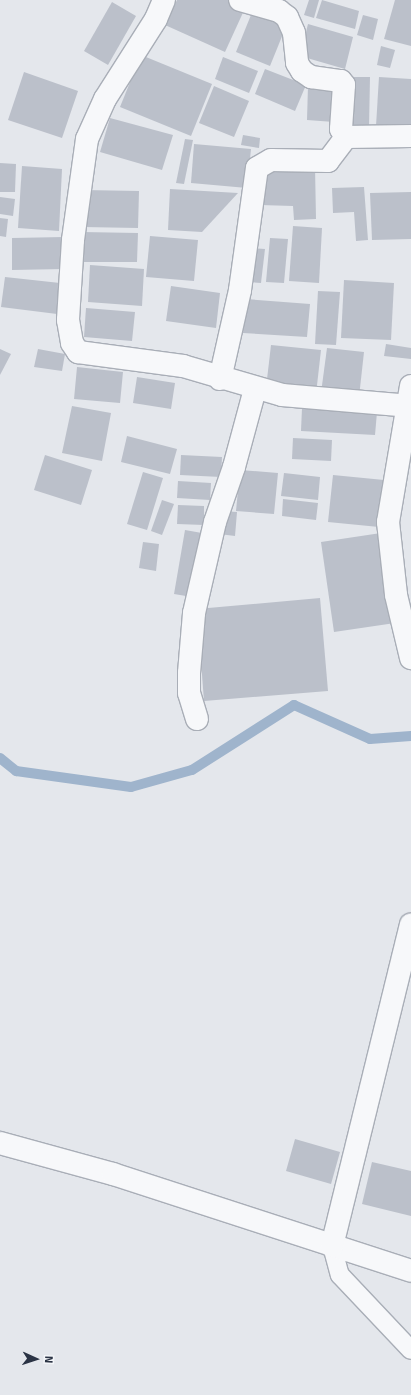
<!DOCTYPE html>
<html>
<head>
<meta charset="utf-8">
<style>
  body { margin:0 }
  #map { position:relative; width:411px; height:1395px; overflow:hidden; background:#e4e7ec; font-family:"Fira Sans",sans-serif }
  div>[style] { position:absolute }
  .stream>* { height:10px; margin:-5px; padding:0 5px; transform-origin:5px; border-radius:5px; background:#9fb4cc }
  .building>* { inset:0; background:#bbc0ca }
  .roads { filter:drop-shadow(1px 0 #a9aeb7) drop-shadow(-1px 0 #a9aeb7) drop-shadow(0 1px #a9aeb7) drop-shadow(0 -1px #a9aeb7) }
  .service>* { height:18px; margin:-9px; padding:0 9px; transform-origin:9px; border-radius:9px; background:#f7f8fa }
  .minor>* { height:22px; margin:-11px; padding:0 11px; transform-origin:11px; border-radius:11px; background:#f7f8fa }
  span { translate:-50% -50%; white-space:nowrap; text-align:center; line-height:1.15; -webkit-text-stroke:3px #f4f6f9; paint-order:stroke }
  .north { position:absolute; left:16px; top:1339px; width:40px; height:40px; -webkit-text-stroke:3px #f4f6f9; paint-order:stroke; rotate:93deg; font-size:11px; font-weight:700; line-height:16px; text-align:center; color:#2b3445 }
  .north::after { content:''; display:block; margin:auto; width:14px; height:18px; background:#2b3445; clip-path:polygon(50% 0,100% 100%,50% 72%,0 100%) }
</style>
</head>
<body>
<div id="map">
  <div class="stream">
    <div style="left:0;top:758px;width:21px;rotate:39deg"></div>
    <div style="left:16px;top:771px;width:116px;rotate:7.9deg"></div>
    <div style="left:131px;top:787px;width:63px;rotate:-15.6deg"></div>
    <div style="left:192px;top:770px;width:121px;rotate:-32.5deg"></div>
    <div style="left:294px;top:705px;width:83px;rotate:24.1deg"></div>
    <div style="left:370px;top:739px;width:41px;rotate:-4.2deg"></div>
  </div>
  <div class="building">
    <div style="clip-path:polygon(177px 0,231px 0,246px 6px,225px 52px,165px 25px)"></div>
    <div style="clip-path:polygon(309px 0,319px 0,314px 18px,304px 15px)"></div>
    <div style="clip-path:polygon(322px 0,359px 11px,355px 29px,316px 18px)"></div>
    <div style="clip-path:polygon(395px 0,411px 0,411px 46px,384px 39px)"></div>
    <div style="clip-path:polygon(112px 2px,136px 16px,108px 65px,84px 51px)"></div>
    <div style="clip-path:polygon(253px 10px,287px 24px,270px 66px,236px 52px)"></div>
    <div style="clip-path:polygon(363px 15px,378px 19px,373px 40px,357px 35px)"></div>
    <div style="clip-path:polygon(308px 24px,353px 37px,345px 69px,300px 56px)"></div>
    <div style="clip-path:polygon(381px 46px,395px 50px,390px 68px,377px 65px)"></div>
    <div style="clip-path:polygon(141px 55px,212px 84px,191px 136px,120px 107px)"></div>
    <div style="clip-path:polygon(223px 57px,258px 71px,249px 93px,215px 79px)"></div>
    <div style="clip-path:polygon(265px 69px,306px 85px,295px 111px,255px 94px)"></div>
    <div style="clip-path:polygon(24px 72px,78px 91px,62px 138px,8px 120px)"></div>
    <div style="clip-path:polygon(351px 77px,370px 77px,369px 127px,351px 128px)"></div>
    <div style="clip-path:polygon(379px 77px,411px 79px,411px 128px,376px 126px)"></div>
    <div style="clip-path:polygon(214px 86px,249px 101px,234px 137px,199px 123px)"></div>
    <div style="clip-path:polygon(308px 86px,336px 87px,334px 122px,307px 120px)"></div>
    <div style="clip-path:polygon(110px 118px,173px 135px,162px 170px,100px 152px)"></div>
    <div style="clip-path:polygon(243px 135px,260px 138px,259px 148px,241px 145px)"></div>
    <div style="clip-path:polygon(185px 139px,193px 140px,184px 184px,176px 183px)"></div>
    <div style="clip-path:polygon(194px 144px,251px 149px,247px 188px,191px 183px)"></div>
    <div style="clip-path:polygon(0 163px,16px 164px,15px 192px,0 192px)"></div>
    <div style="clip-path:polygon(262px 165px,315px 166px,316px 219px,294px 220px,293px 206px,260px 205px)"></div>
    <div style="clip-path:polygon(22px 166px,62px 169px,59px 231px,18px 228px)"></div>
    <div style="clip-path:polygon(364px 187px,368px 240px,356px 241px,354px 212px,333px 213px,332px 188px)"></div>
    <div style="clip-path:polygon(170px 189px,238px 193px,202px 232px,168px 230px)"></div>
    <div style="clip-path:polygon(83px 190px,139px 191px,138px 228px,83px 227px)"></div>
    <div style="clip-path:polygon(411px 192px,411px 239px,372px 240px,370px 193px)"></div>
    <div style="clip-path:polygon(0 197px,15px 199px,13px 216px,0 214px)"></div>
    <div style="clip-path:polygon(0 218px,8px 219px,6px 237px,0 236px)"></div>
    <div style="clip-path:polygon(293px 226px,322px 228px,319px 283px,289px 281px)"></div>
    <div style="clip-path:polygon(82px 232px,138px 233px,137px 262px,82px 262px)"></div>
    <div style="clip-path:polygon(150px 236px,198px 240px,194px 281px,146px 277px)"></div>
    <div style="clip-path:polygon(64px 237px,64px 269px,12px 270px,12px 238px)"></div>
    <div style="clip-path:polygon(270px 238px,288px 239px,284px 283px,266px 282px)"></div>
    <div style="clip-path:polygon(251px 248px,265px 249px,261px 283px,248px 282px)"></div>
    <div style="clip-path:polygon(90px 265px,144px 269px,142px 306px,88px 302px)"></div>
    <div style="clip-path:polygon(5px 277px,60px 283px,57px 314px,1px 307px)"></div>
    <div style="clip-path:polygon(344px 280px,394px 283px,391px 340px,341px 338px)"></div>
    <div style="clip-path:polygon(171px 286px,220px 293px,216px 328px,166px 321px)"></div>
    <div style="clip-path:polygon(318px 291px,340px 292px,336px 345px,315px 344px)"></div>
    <div style="clip-path:polygon(246px 299px,310px 304px,307px 337px,243px 333px)"></div>
    <div style="clip-path:polygon(86px 308px,135px 312px,132px 341px,84px 337px)"></div>
    <div style="clip-path:polygon(386px 344px,411px 348px,411px 359px,384px 356px)"></div>
    <div style="clip-path:polygon(271px 345px,321px 350px,316px 394px,266px 388px)"></div>
    <div style="clip-path:polygon(327px 348px,364px 352px,359px 397px,321px 393px)"></div>
    <div style="clip-path:polygon(0 349px,11px 354px,0 375px)"></div>
    <div style="clip-path:polygon(38px 349px,65px 354px,62px 371px,34px 367px)"></div>
    <div style="clip-path:polygon(77px 367px,123px 372px,120px 403px,74px 399px)"></div>
    <div style="clip-path:polygon(137px 377px,175px 383px,171px 409px,133px 403px)"></div>
    <div style="clip-path:polygon(72px 406px,111px 413px,102px 461px,62px 453px)"></div>
    <div style="clip-path:polygon(302px 408px,377px 412px,375px 435px,301px 431px)"></div>
    <div style="clip-path:polygon(127px 436px,177px 449px,170px 474px,121px 462px)"></div>
    <div style="clip-path:polygon(293px 438px,332px 440px,331px 461px,292px 459px)"></div>
    <div style="clip-path:polygon(45px 455px,92px 470px,81px 505px,34px 490px)"></div>
    <div style="clip-path:polygon(181px 455px,222px 457px,221px 477px,180px 475px)"></div>
    <div style="clip-path:polygon(240px 470px,278px 473px,274px 514px,236px 511px)"></div>
    <div style="clip-path:polygon(143px 472px,163px 478px,147px 530px,127px 524px)"></div>
    <div style="clip-path:polygon(284px 473px,320px 477px,318px 500px,281px 496px)"></div>
    <div style="clip-path:polygon(333px 475px,384px 480px,379px 527px,328px 522px)"></div>
    <div style="clip-path:polygon(178px 481px,211px 483px,210px 500px,177px 498px)"></div>
    <div style="clip-path:polygon(283px 499px,318px 503px,316px 520px,282px 516px)"></div>
    <div style="clip-path:polygon(162px 500px,174px 504px,162px 535px,151px 531px)"></div>
    <div style="clip-path:polygon(178px 505px,204px 506px,204px 525px,177px 524px)"></div>
    <div style="clip-path:polygon(221px 511px,237px 512px,235px 536px,219px 534px)"></div>
    <div style="clip-path:polygon(185px 530px,202px 533px,192px 597px,174px 594px)"></div>
    <div style="clip-path:polygon(381px 533px,395px 623px,334px 632px,321px 542px)"></div>
    <div style="clip-path:polygon(143px 542px,159px 544px,156px 571px,139px 568px)"></div>
    <div style="clip-path:polygon(320px 598px,328px 691px,204px 701px,197px 609px)"></div>
    <div style="clip-path:polygon(295px 1139px,340px 1152px,331px 1184px,286px 1171px)"></div>
    <div style="clip-path:polygon(372px 1162px,411px 1171px,411px 1216px,362px 1204px)"></div>
  </div>
  <div class="roads">
    <div class="service">
      <div style="left:332px;top:1246px;width:30px;rotate:75deg"></div>
      <div style="left:340px;top:1275px;width:103px;rotate:46.6deg"></div>
    </div>
    <div class="minor">
      <div style="left:164px;top:0;width:21px;rotate:113deg"></div>
      <div style="left:156px;top:19px;width:95px;rotate:122.5deg"></div>
      <div style="left:105px;top:99px;width:44px;rotate:114.2deg"></div>
      <div style="left:87px;top:139px;width:102px;rotate:97.9deg"></div>
      <div style="left:73px;top:240px;width:80px;rotate:93.6deg"></div>
      <div style="left:68px;top:320px;width:23px;rotate:80deg"></div>
      <div style="left:72px;top:343px;width:11px;rotate:56deg"></div>
      <div style="left:78px;top:352px;width:106px;rotate:7.6deg"></div>
      <div style="left:183px;top:366px;width:103px;rotate:16.3deg"></div>
      <div style="left:282px;top:395px;width:129px;rotate:4.9deg"></div>
      <div style="left:240px;top:0;width:41px;rotate:15.8deg"></div>
      <div style="left:279px;top:11px;width:10px;rotate:37deg"></div>
      <div style="left:287px;top:17px;width:17px;rotate:66deg"></div>
      <div style="left:294px;top:33px;width:30px;rotate:84deg"></div>
      <div style="left:297px;top:63px;width:9px;rotate:58deg"></div>
      <div style="left:302px;top:71px;width:11px;rotate:34deg"></div>
      <div style="left:311px;top:77px;width:30px;rotate:8deg"></div>
      <div style="left:341px;top:81px;width:5px;rotate:53deg"></div>
      <div style="left:344px;top:85px;width:44px;rotate:93.9deg"></div>
      <div style="left:341px;top:129px;width:9px;rotate:58deg"></div>
      <div style="left:346px;top:137px;width:65px;rotate:-0.9deg"></div>
      <div style="left:220px;top:379px;width:91px;rotate:-77.3deg"></div>
      <div style="left:240px;top:290px;width:123px;rotate:-82.1deg"></div>
      <div style="left:257px;top:168px;width:16px;rotate:-30deg"></div>
      <div style="left:271px;top:160px;width:57px;rotate:1deg"></div>
      <div style="left:328px;top:161px;width:30px;rotate:-53deg"></div>
      <div style="left:411px;top:386px;width:138px;rotate:99.6deg"></div>
      <div style="left:388px;top:522px;width:73px;rotate:83.7deg"></div>
      <div style="left:396px;top:595px;width:65px;rotate:76.6deg"></div>
      <div style="left:197px;top:719px;width:27px;rotate:-107deg"></div>
      <div style="left:189px;top:693px;width:20px;rotate:-90deg"></div>
      <div style="left:189px;top:673px;width:60px;rotate:-85.2deg"></div>
      <div style="left:194px;top:613px;width:93px;rotate:-77deg"></div>
      <div style="left:215px;top:522px;width:58px;rotate:-70.9deg"></div>
      <div style="left:234px;top:467px;width:81px;rotate:-74.9deg"></div>
      <div style="left:0;top:1143px;width:117px;rotate:15.3deg"></div>
      <div style="left:113px;top:1174px;width:313px;rotate:18deg"></div>
      <div style="left:332px;top:1246px;width:331px;rotate:-76.2deg"></div>
    </div>
  </div>
  <div class="north">N</div>
</div>
</body>
</html>
